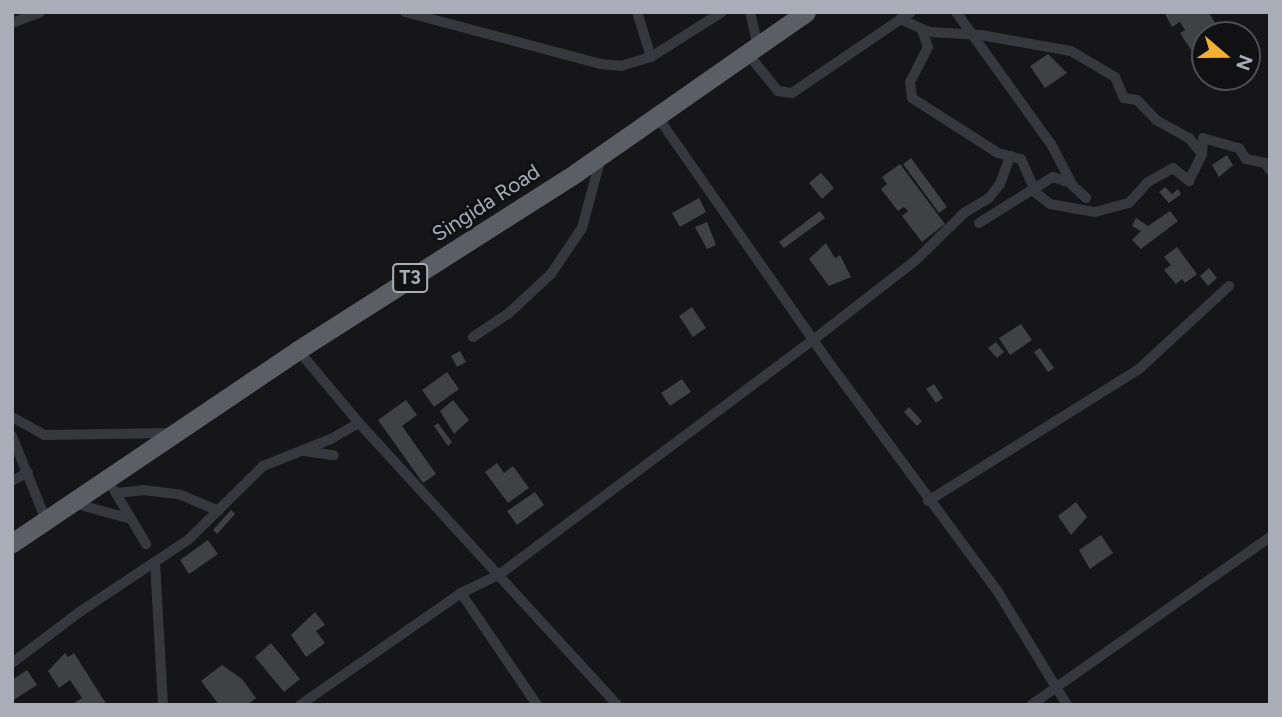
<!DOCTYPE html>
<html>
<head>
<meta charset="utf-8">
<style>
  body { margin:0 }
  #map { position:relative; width:1282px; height:717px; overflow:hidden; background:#161618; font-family:Figtree,sans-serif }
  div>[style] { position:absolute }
  .building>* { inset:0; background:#404145 }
  .minor>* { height:10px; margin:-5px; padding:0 5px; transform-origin:5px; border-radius:5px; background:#37383d }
  .trunk>* { height:19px; margin:-9.5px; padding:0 9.5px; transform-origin:9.5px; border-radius:9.5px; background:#5b5e65 }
  span { translate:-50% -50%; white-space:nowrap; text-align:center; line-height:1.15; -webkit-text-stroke:6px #111113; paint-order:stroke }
  .shield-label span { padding:2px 5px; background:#111113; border:2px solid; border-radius:5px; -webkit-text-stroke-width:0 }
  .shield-label { font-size:19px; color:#a8adb8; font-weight:700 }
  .street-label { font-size:21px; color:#a8adb8 }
  .frame { position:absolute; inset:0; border:14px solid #a8adb8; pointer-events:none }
  .north { position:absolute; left:1191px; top:21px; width:70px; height:70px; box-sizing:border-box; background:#111113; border:2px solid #4d4f55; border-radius:50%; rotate:110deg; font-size:19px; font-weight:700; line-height:28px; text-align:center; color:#a8adb8 }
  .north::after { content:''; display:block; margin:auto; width:24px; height:32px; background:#f2b134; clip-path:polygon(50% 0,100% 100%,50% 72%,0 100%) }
</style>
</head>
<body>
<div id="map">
  <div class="building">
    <div style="clip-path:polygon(1164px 12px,1208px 12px,1220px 30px,1205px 35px,1205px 40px,1191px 50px,1180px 33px,1185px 30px,1180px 22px,1172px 27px)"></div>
    <div style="clip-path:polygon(1048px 54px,1067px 73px,1045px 88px,1030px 66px)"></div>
    <div style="clip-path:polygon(1227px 155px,1233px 165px,1219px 177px,1212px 165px)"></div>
    <div style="clip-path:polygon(911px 158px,947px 207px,939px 213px,903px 164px)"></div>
    <div style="clip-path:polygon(900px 164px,945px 224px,922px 242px,902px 216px,908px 211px,904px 207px,898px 211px,881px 189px,887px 184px,882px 177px)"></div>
    <div style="clip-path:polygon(821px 173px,834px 188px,822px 199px,809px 183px)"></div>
    <div style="clip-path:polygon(1165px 187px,1172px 194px,1178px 189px,1181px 194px,1169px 203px,1159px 192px)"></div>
    <div style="clip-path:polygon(699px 198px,706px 212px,680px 227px,672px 213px)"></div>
    <div style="clip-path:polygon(820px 211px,825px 218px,784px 248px,779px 242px)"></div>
    <div style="clip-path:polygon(1170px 211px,1178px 221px,1141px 249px,1132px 240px,1141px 231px,1132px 226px,1136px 218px,1148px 226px)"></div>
    <div style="clip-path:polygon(707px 222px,716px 245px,707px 249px,695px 227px)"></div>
    <div style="clip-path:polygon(826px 243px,835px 258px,840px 255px,851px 277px,829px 286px,809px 259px)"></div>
    <div style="clip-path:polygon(1177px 247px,1197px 274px,1185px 283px,1182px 279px,1176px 284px,1164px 270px,1171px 265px,1164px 257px)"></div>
    <div style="clip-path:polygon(1209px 268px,1217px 278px,1208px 286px,1200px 276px)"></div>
    <div style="clip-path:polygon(692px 307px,706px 328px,693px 337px,679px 316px)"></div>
    <div style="clip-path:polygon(1021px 324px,1032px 340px,1010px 355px,999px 338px)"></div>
    <div style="clip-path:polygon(996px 342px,1004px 352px,997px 358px,988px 348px)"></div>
    <div style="clip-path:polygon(1040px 348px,1054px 368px,1048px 372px,1034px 352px)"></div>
    <div style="clip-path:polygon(460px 351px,466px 362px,457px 367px,451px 356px)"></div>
    <div style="clip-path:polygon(447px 372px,459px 389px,434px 407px,422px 390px)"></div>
    <div style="clip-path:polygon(682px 379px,691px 392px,670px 406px,661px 393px)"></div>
    <div style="clip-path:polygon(934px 384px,943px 398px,936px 403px,926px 389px)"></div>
    <div style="clip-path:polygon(406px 400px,417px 415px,402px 426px,436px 474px,423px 483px,378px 420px)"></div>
    <div style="clip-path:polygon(453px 400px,469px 420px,454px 434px,440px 411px)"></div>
    <div style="clip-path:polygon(909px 407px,922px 421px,917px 426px,904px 412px)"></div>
    <div style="clip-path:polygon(438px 423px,452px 442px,448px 446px,434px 426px)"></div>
    <div style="clip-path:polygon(497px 463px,504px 473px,513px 466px,529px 488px,508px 503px,485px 472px)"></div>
    <div style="clip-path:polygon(535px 492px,544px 505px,517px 525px,507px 511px)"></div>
    <div style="clip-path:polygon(1076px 502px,1087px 517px,1071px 535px,1058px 516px)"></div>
    <div style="clip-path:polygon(231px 510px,235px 514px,217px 534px,213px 530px)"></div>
    <div style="clip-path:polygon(1101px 535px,1113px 553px,1090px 569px,1079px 550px)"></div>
    <div style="clip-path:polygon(208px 540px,218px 554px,189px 574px,180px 560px)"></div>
    <div style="clip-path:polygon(315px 612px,325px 625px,316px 631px,325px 643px,306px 657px,291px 635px)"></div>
    <div style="clip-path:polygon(271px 643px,300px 679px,284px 692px,255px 657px)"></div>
    <div style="clip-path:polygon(65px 653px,68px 657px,74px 653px,107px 705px,71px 705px,82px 698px,70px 680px,59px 688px,48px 671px)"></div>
    <div style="clip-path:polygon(222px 665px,242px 679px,256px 698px,247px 705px,219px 705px,201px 681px)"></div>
    <div style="clip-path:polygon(27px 670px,37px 685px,12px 701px,12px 680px)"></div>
  </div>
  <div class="minor">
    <div style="left:405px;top:12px;width:202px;rotate:14.9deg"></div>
    <div style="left:600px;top:64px;width:21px;rotate:5deg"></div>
    <div style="left:621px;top:66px;width:31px;rotate:-17deg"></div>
    <div style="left:651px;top:57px;width:84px;rotate:-32.4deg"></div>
    <div style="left:637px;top:12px;width:47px;rotate:72.7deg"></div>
    <div style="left:750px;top:12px;width:35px;rotate:77deg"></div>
    <div style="left:956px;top:12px;width:163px;rotate:54.3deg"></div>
    <div style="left:1051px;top:144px;width:47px;rotate:62.4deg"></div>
    <div style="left:900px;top:19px;width:32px;rotate:24deg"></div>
    <div style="left:929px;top:32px;width:52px;rotate:3.3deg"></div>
    <div style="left:981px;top:35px;width:91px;rotate:10.1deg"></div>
    <div style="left:1071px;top:51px;width:51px;rotate:30.6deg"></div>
    <div style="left:1115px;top:77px;width:23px;rotate:67deg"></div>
    <div style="left:1124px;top:98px;width:13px;rotate:9deg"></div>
    <div style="left:1137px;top:100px;width:28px;rotate:46deg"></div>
    <div style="left:1156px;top:120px;width:38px;rotate:29deg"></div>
    <div style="left:1189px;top:138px;width:21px;rotate:51deg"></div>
    <div style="left:1202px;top:154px;width:16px;rotate:-86deg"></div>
    <div style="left:1203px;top:138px;width:37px;rotate:16deg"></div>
    <div style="left:1239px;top:148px;width:13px;rotate:58deg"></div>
    <div style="left:1246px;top:159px;width:19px;rotate:12deg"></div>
    <div style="left:1265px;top:163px;width:9px;rotate:54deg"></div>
    <div style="left:12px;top:23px;width:30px;rotate:-21deg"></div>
    <div style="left:922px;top:30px;width:18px;rotate:71deg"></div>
    <div style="left:928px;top:47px;width:39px;rotate:117deg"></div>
    <div style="left:910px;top:82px;width:16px;rotate:83deg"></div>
    <div style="left:912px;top:98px;width:102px;rotate:32.6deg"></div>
    <div style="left:998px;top:153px;width:24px;rotate:15deg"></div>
    <div style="left:1021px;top:159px;width:37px;rotate:66deg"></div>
    <div style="left:1036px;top:193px;width:18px;rotate:38deg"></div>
    <div style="left:1050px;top:204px;width:46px;rotate:10.1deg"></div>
    <div style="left:1095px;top:212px;width:35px;rotate:-15deg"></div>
    <div style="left:1129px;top:203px;width:28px;rotate:-48deg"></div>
    <div style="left:1148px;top:182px;width:29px;rotate:-29deg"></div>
    <div style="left:1173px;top:168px;width:21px;rotate:39deg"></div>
    <div style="left:1189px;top:181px;width:30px;rotate:-64deg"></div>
    <div style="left:748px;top:54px;width:48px;rotate:51deg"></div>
    <div style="left:778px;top:91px;width:14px;rotate:8deg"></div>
    <div style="left:792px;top:93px;width:144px;rotate:-34.2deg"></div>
    <div style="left:657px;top:116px;width:297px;rotate:55.1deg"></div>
    <div style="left:827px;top:360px;width:288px;rotate:53.6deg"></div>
    <div style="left:998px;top:592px;width:132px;rotate:58.6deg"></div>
    <div style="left:979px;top:223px;width:87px;rotate:-31.9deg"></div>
    <div style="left:1053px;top:177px;width:18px;rotate:19deg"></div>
    <div style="left:1070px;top:183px;width:22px;rotate:43deg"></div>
    <div style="left:473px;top:337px;width:43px;rotate:-33.7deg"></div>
    <div style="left:509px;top:313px;width:57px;rotate:-42.9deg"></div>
    <div style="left:551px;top:274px;width:55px;rotate:-56deg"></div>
    <div style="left:582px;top:228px;width:73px;rotate:-75deg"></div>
    <div style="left:298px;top:350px;width:95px;rotate:50.1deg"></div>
    <div style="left:359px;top:423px;width:382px;rotate:47.5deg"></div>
    <div style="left:12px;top:417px;width:37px;rotate:29deg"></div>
    <div style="left:44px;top:435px;width:129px;rotate:-0.9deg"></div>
    <div style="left:12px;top:436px;width:91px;rotate:68deg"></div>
    <div style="left:304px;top:451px;width:30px;rotate:8deg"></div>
    <div style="left:12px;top:481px;width:18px;rotate:-29deg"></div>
    <div style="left:114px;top:490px;width:63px;rotate:59.3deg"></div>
    <div style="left:116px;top:493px;width:27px;rotate:-6deg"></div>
    <div style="left:143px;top:490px;width:38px;rotate:7deg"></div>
    <div style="left:181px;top:495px;width:41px;rotate:22.8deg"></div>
    <div style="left:928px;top:501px;width:248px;rotate:-32deg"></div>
    <div style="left:1138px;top:370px;width:124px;rotate:-42.7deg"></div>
    <div style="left:73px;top:503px;width:60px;rotate:15.4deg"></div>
    <div style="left:155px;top:562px;width:143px;rotate:86.8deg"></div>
    <div style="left:461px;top:593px;width:135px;rotate:55.8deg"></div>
    <div style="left:12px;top:663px;width:83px;rotate:-37.1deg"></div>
    <div style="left:78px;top:613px;width:132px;rotate:-33.6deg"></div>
    <div style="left:188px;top:540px;width:105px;rotate:-44.6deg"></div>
    <div style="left:263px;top:466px;width:73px;rotate:-21.7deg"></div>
    <div style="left:331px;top:439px;width:32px;rotate:-30deg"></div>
    <div style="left:300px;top:705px;width:196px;rotate:-34.8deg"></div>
    <div style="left:461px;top:593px;width:43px;rotate:-26deg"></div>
    <div style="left:500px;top:574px;width:391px;rotate:-36.8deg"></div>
    <div style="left:813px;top:340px;width:130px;rotate:-37.8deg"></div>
    <div style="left:916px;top:260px;width:67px;rotate:-44.4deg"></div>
    <div style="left:964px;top:213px;width:29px;rotate:-31deg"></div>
    <div style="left:989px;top:198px;width:18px;rotate:-52deg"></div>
    <div style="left:1000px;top:184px;width:30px;rotate:-70deg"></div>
    <div style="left:1031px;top:705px;width:292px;rotate:-35.1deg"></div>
  </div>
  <div class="trunk">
    <div style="left:12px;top:543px;width:345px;rotate:-34deg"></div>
    <div style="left:298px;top:350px;width:331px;rotate:-32.5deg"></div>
    <div style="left:577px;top:172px;width:279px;rotate:-34.9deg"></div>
  </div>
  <div class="shield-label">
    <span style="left:410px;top:278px">T3</span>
  </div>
  <div class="street-label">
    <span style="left:486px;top:203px;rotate:-33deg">Singida Road</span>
  </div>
  <div class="frame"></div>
  <div class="north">N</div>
</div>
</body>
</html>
